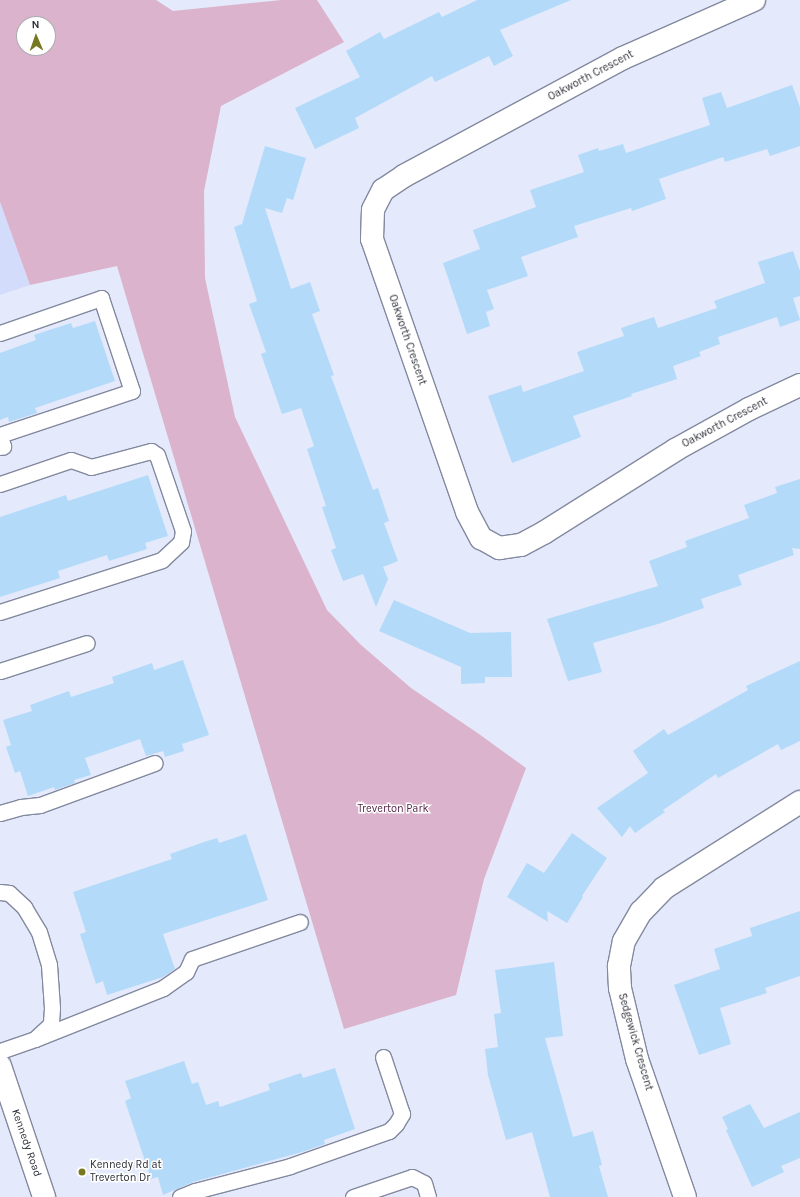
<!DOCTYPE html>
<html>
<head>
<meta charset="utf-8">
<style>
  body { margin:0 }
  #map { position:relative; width:800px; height:1197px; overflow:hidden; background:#e4e9fc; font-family:Karla,sans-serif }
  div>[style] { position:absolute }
  .built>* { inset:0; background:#d4dcfb }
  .green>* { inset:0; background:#dbb3cc }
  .building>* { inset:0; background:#b3dbf9 }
  .roads { filter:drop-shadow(1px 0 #83899e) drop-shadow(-1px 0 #83899e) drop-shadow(0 1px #83899e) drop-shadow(0 -1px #83899e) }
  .lane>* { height:15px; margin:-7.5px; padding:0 7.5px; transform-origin:7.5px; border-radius:7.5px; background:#fff }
  .street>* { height:22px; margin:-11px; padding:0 11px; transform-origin:11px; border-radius:11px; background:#fff }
  .secondary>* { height:22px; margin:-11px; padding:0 11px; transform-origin:11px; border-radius:11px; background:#fff }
  .dots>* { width:11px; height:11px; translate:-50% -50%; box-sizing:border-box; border:2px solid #fff; border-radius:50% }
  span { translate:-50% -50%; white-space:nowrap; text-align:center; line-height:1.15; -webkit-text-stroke:3px #fff; paint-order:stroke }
  .street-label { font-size:11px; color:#2b2d36 }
  .park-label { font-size:11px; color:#501d41 }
  .poi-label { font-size:11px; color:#2b2d36 }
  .left { translate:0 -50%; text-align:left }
  .north { position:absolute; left:16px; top:16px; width:40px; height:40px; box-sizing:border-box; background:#fff; border:1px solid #aaabaf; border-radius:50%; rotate:358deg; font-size:11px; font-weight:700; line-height:16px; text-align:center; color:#2b2d36 }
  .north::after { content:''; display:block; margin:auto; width:14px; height:18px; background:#77781f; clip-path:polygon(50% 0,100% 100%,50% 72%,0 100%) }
</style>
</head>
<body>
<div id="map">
  <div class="built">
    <div style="clip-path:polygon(0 202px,30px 285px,0 295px)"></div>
  </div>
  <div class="green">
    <div style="clip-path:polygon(evenodd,0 0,156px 0,173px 11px,282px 0,317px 0,344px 42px,221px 106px,204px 191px,205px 278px,235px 417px,327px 610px,361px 645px,411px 688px,479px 734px,526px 768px,484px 879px,456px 995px,344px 1029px,117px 266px,30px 285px,0 202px,0 0,24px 24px,48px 24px,48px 48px,24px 48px,24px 24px)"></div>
  </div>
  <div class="building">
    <div style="clip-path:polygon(477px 0,571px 0,500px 30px,513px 56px,494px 66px,489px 56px,435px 82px,432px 76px,355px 118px,359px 128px,315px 149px,295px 108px,360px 77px,346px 51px,380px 32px,384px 39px,439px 12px,442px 17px)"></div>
    <div style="clip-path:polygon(792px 85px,800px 107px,800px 146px,770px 156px,767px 149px,725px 162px,723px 157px,659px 179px,666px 199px,632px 211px,631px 208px,574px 226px,578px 237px,521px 257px,528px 276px,487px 290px,494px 309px,486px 312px,490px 326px,467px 334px,443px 263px,480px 249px,473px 230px,536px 207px,530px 190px,584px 172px,578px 155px,598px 148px,599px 151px,623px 144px,626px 153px,710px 125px,702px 98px,721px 92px,727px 108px)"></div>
    <div style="clip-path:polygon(265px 146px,306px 158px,293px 200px,287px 198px,282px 213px,265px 208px,291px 289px,310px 282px,320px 311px,312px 314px,334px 375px,331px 376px,373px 490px,378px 488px,389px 521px,384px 523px,398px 561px,383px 567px,388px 579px,376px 607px,363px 574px,343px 581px,331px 550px,336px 548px,322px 507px,326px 506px,307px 449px,314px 446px,301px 408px,282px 414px,261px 354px,266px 352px,249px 304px,257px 301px,234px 227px,242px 224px)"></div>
    <div style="clip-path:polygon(793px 251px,800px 271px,800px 296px,793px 298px,800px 320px,780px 327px,777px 317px,718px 337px,720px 344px,699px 352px,701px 356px,673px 366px,677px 379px,631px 394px,632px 396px,573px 416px,581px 437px,512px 463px,488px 396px,521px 385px,523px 392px,584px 371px,577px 352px,624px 336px,621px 328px,654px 317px,658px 328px,717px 308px,714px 301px,765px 283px,758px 262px)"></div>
    <div style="clip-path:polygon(95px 321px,115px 381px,35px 408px,37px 413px,9px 422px,8px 417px,0 420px,0 353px,36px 340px,34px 335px,71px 323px,73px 328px)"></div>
    <div style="clip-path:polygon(148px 475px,168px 536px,145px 543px,147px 549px,109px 561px,107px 555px,58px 571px,60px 578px,0 597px,0 517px,66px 495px,68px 501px)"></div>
    <div style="clip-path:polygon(800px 479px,800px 549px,792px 548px,794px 555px,738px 575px,742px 585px,701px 599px,704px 608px,658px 624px,593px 643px,602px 672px,568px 681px,547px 619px,658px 586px,649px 561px,687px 547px,685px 541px,749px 518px,744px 505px,777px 493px,775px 487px)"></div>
    <div style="clip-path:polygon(394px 600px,470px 633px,511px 632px,512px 677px,485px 677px,485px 683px,461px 684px,461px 667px,379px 631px)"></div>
    <div style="clip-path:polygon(183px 660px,209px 735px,182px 744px,184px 751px,165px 757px,163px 751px,146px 756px,140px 739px,85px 758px,91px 775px,74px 780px,75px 783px,55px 790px,54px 787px,28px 796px,20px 771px,15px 773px,6px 747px,11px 745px,3px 720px,32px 711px,30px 705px,69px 691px,71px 697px,114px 683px,112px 677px,152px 663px,154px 670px)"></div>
    <div style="clip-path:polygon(800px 661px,800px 741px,781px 750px,778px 744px,718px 778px,716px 774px,663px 810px,665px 812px,635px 833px,630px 826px,622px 837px,597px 808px,648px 773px,633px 751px,664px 729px,668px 735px,748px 690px,746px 686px)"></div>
    <div style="clip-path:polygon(572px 833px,607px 858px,582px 896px,583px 897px,567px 923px,547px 911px,548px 922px,507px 897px,527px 863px,544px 873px)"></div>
    <div style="clip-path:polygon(246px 834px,268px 900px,163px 934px,175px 969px,163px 977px,107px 995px,103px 981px,96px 984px,80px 934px,86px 932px,73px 892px,172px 859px,170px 854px,204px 842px,217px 838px,219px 843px)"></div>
    <div style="clip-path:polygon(800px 911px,800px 976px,765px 988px,767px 993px,720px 1008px,731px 1044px,699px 1055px,674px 985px,720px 969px,714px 949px,752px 936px,750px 928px)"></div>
    <div style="clip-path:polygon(554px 962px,563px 1036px,545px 1038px,573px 1137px,593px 1131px,602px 1165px,599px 1166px,608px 1197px,550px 1197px,532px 1132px,506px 1140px,488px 1075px,485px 1049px,498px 1047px,494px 1014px,501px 1013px,495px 970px)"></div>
    <div style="clip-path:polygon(184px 1061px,192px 1084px,198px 1082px,206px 1105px,218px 1101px,220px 1107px,270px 1090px,268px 1084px,301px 1073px,303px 1078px,335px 1068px,355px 1129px,324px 1140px,325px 1144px,302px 1152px,193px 1182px,163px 1195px,158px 1177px,151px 1179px,125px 1101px,131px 1098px,125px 1081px)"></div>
    <div style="clip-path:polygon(750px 1104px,764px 1128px,800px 1112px,800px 1158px,781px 1166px,784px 1172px,752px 1187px,726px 1130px,728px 1129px,722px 1117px)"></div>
  </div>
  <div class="roads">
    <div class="lane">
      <div style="left:0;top:333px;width:107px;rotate:-19.1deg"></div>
      <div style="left:101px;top:298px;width:98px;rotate:71.6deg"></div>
      <div style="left:132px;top:391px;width:139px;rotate:161.6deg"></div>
      <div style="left:0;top:438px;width:9px;rotate:69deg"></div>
      <div style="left:3px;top:446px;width:3px;rotate:162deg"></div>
      <div style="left:0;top:484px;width:75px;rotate:-18.7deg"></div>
      <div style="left:71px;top:460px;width:21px;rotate:19deg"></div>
      <div style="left:91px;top:467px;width:62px;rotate:-14.9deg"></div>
      <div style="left:151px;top:451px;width:7px;rotate:34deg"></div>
      <div style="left:157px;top:455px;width:80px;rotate:71.1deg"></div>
      <div style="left:183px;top:531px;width:11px;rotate:100deg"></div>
      <div style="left:181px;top:542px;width:26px;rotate:137deg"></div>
      <div style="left:162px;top:560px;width:170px;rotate:162.2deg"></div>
      <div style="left:0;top:671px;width:91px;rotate:-17.8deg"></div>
      <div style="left:0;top:813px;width:22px;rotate:-16deg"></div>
      <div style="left:21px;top:807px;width:19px;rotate:-6deg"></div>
      <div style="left:40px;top:805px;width:122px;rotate:-20.1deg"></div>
      <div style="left:0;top:892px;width:9px;rotate:6deg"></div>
      <div style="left:9px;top:893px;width:21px;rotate:43deg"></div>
      <div style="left:24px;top:907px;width:29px;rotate:59deg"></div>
      <div style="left:39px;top:932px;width:34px;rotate:73deg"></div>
      <div style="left:49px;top:965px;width:43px;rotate:86deg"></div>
      <div style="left:52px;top:1008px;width:16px;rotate:94deg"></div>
      <div style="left:51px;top:1024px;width:22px;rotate:137deg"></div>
      <div style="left:35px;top:1039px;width:37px;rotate:161deg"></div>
      <div style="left:35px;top:1039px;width:138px;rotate:-21.7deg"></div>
      <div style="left:163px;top:988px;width:28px;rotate:-35deg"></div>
      <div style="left:186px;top:972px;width:14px;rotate:-65deg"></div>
      <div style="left:192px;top:959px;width:114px;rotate:-18.9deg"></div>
      <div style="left:180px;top:1197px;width:16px;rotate:-22deg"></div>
      <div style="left:195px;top:1191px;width:98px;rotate:-14.7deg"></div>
      <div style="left:290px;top:1166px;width:105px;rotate:-19.5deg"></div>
      <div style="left:389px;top:1131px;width:10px;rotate:-45deg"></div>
      <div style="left:396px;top:1124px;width:12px;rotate:-59deg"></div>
      <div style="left:402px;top:1114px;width:60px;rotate:-108.4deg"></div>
      <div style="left:353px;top:1197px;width:62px;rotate:-18.7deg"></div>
      <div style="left:412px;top:1177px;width:13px;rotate:27deg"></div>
      <div style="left:424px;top:1183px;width:15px;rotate:74deg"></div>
    </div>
    <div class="street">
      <div style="left:754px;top:0;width:143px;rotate:156.1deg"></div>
      <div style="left:623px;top:58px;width:249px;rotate:151.7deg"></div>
      <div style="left:404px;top:176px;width:25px;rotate:146deg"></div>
      <div style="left:383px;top:190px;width:22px;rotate:117deg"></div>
      <div style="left:373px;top:210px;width:29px;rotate:92deg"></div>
      <div style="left:372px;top:239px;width:289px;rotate:70.8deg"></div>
      <div style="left:467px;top:512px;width:30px;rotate:62deg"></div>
      <div style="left:481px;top:538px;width:21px;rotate:29deg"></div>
      <div style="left:499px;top:548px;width:22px;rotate:-8deg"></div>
      <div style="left:521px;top:545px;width:27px;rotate:-28deg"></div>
      <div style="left:545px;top:532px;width:154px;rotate:-32.2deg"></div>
      <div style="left:675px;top:450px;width:85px;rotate:-29deg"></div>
      <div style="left:749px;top:409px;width:56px;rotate:-25.2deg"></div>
      <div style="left:685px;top:1197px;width:146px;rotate:-109.2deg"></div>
      <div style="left:637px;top:1059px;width:73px;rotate:-103.5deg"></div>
      <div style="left:620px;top:988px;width:22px;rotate:-93deg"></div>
      <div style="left:619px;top:966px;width:25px;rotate:-79deg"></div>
      <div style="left:624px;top:941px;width:34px;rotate:-60deg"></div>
      <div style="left:641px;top:912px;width:33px;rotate:-46deg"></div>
      <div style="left:664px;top:888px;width:161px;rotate:-32.3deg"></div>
    </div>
    <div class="secondary">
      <div style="left:0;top:1066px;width:138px;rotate:71.4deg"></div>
    </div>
  </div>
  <div class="dots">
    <div style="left:82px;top:1172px;background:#77781f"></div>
  </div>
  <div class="street-label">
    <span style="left:591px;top:76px;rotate:-28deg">Oakworth Crescent</span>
    <span style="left:407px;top:340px;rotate:71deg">Oakworth Crescent</span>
    <span style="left:725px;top:423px;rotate:-28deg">Oakworth Crescent</span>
    <span style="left:635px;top:1042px;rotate:74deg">Sedgewick Crescent</span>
    <span style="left:26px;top:1143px;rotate:71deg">Kennedy Road</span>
  </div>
  <div class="park-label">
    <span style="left:393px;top:809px">Treverton Park</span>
  </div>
  <div class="poi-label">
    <span class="left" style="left:90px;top:1172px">Kennedy Rd at<br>Treverton Dr</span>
  </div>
  <div class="north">N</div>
</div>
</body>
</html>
